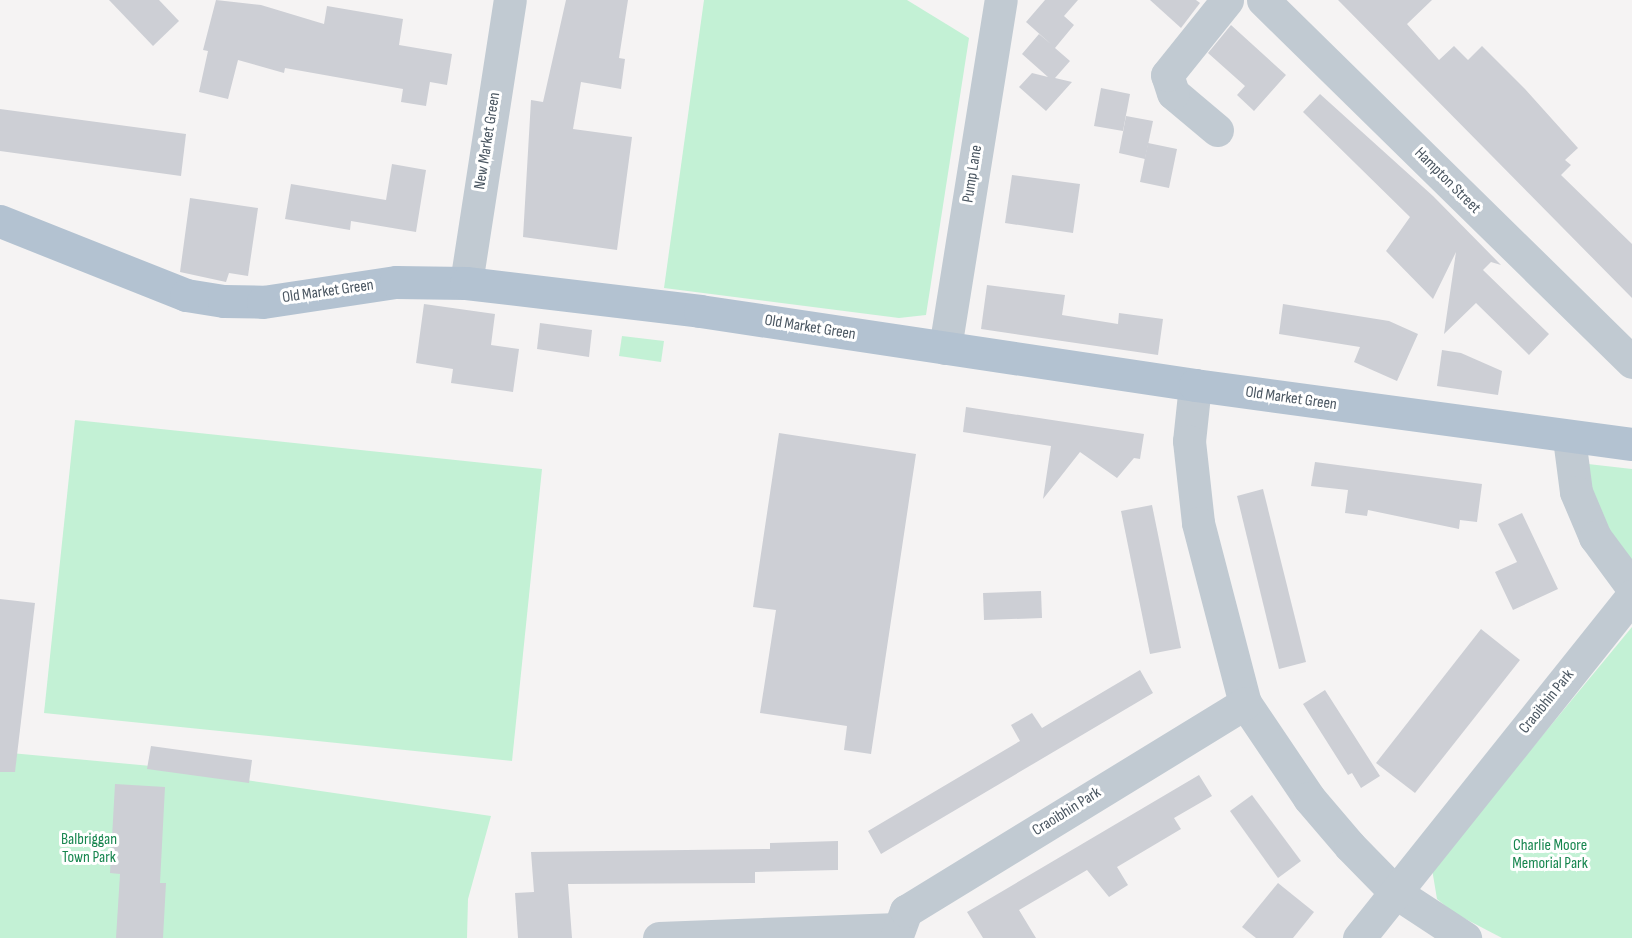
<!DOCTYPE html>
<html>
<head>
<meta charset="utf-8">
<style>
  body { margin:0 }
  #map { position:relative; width:1632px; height:938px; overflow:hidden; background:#f5f3f3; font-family:"Sofia Sans Condensed",sans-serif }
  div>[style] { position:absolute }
  .green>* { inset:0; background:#c3f1d5 }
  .building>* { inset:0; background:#cdcfd5 }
  .minor>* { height:33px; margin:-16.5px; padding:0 16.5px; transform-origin:16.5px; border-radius:16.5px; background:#c1cad2 }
  .major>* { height:33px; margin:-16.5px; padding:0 16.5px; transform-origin:16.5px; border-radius:16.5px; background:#b3c2d1 }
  span { translate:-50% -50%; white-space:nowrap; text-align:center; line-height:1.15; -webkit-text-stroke:6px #fff; paint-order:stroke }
  .street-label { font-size:16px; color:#4a5661 }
  .park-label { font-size:16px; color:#17864f }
</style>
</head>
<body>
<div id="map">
  <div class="green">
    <div style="clip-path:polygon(704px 0,907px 0,969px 38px,926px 315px,899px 318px,664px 288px)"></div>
    <div style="clip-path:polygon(622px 336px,664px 341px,661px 362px,619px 356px)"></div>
    <div style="clip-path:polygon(75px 420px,542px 469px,512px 761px,44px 713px)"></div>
    <div style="clip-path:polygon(1588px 464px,1632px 469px,1632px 568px,1595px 511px)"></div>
    <div style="clip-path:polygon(1632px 627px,1632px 938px,1502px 938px,1454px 913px,1437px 899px,1432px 869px)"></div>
    <div style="clip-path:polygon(0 752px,151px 766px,491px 816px,468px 899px,467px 938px,0 938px)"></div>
  </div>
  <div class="building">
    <div style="clip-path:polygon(109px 0,159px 0,179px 21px,153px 46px)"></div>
    <div style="clip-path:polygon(216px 0,261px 5px,324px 24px,327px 6px,403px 19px,399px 45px,452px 54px,447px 85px,430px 82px,426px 106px,401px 102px,403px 89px,285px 68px,284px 73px,238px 60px,228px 99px,199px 92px,208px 51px,203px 50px)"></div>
    <div style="clip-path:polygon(566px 0,628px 0,619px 58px,625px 59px,621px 89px,581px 82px,573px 129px,632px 137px,617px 250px,523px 237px,531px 100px,543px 102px)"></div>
    <div style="clip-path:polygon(1045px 0,1078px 0,1064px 16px,1074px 25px,1055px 48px,1070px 61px,1055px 78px,1072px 82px,1046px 111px,1019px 87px,1032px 73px,1048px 77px,1022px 54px,1039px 34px,1052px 45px,1026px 22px)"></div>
    <div style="clip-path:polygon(1150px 0,1196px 0,1200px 3px,1181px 28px)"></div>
    <div style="clip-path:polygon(1338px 0,1432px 0,1407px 24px,1439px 60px,1454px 46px,1468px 60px,1482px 46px,1525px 89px,1578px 148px,1565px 160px,1571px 165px,1561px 175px,1632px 244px,1632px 298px)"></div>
    <div style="clip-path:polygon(1231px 25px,1286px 75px,1254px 111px,1237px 95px,1245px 86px,1208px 53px)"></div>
    <div style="clip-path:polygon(1101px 88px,1130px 94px,1123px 131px,1094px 126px)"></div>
    <div style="clip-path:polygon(1320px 94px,1433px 196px,1501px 265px,1491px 262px,1483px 270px,1549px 334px,1529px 355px,1476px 303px,1444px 334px,1456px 252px,1433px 299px,1386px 251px,1410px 217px,1303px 112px)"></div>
    <div style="clip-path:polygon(0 109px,186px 134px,181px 176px,0 151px)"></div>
    <div style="clip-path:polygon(1126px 116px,1153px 121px,1145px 159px,1119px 153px)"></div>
    <div style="clip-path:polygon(1148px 143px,1177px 149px,1169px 188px,1140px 182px)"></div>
    <div style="clip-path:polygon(392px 164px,426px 170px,416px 232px,351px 221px,350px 230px,285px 219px,291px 184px,386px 200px)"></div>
    <div style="clip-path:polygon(1012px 175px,1080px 184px,1073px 233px,1005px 223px)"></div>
    <div style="clip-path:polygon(190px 198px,258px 208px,248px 276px,229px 273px,226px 282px,180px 272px)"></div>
    <div style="clip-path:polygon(987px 285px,1065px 295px,1062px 315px,1118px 324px,1119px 313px,1163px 319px,1158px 355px,981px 329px)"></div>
    <div style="clip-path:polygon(424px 304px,495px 314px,491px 345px,519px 349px,513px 392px,451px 383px,453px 369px,416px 363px)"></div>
    <div style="clip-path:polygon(1283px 304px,1389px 321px,1418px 334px,1397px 381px,1354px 362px,1360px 347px,1279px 334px)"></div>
    <div style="clip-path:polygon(540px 323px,592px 330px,589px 357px,537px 349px)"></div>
    <div style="clip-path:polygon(1442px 350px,1461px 353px,1502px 371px,1498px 395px,1437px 386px)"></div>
    <div style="clip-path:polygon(966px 407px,1144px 434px,1140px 459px,1134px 458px,1117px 478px,1080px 452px,1043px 499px,1051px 446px,963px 432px)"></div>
    <div style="clip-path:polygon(779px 433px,916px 454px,871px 754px,844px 750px,847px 726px,760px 713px,776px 610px,753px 607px)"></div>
    <div style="clip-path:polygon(1315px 462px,1482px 484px,1477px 522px,1460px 520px,1459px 529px,1368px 510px,1367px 516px,1345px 513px,1348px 490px,1311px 486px)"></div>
    <div style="clip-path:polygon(1263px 489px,1306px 662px,1279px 669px,1237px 496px)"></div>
    <div style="clip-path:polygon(1152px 505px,1181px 648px,1150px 654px,1121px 511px)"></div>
    <div style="clip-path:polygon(1522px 513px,1558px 589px,1513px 610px,1495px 572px,1517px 562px,1498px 524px)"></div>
    <div style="clip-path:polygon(1041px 591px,1042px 618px,984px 620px,983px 593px)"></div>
    <div style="clip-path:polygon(0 599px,35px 603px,15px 772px,0 772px)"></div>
    <div style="clip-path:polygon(1481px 629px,1520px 660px,1415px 793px,1376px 763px)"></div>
    <div style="clip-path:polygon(1140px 670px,1153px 693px,881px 854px,868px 831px,1020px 741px,1011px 725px,1032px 713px,1042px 728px)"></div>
    <div style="clip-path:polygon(1325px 690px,1380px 776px,1361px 788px,1352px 773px,1348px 775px,1303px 704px)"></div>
    <div style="clip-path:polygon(151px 746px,252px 760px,249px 783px,147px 769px)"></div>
    <div style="clip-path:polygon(1199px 775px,1212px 796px,1174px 818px,1181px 829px,1117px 867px,1128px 885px,1109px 897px,1087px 870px,1019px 910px,1036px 938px,983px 938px,967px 912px)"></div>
    <div style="clip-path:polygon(115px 784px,165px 787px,160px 883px,166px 883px,163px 938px,116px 938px,120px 874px,110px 873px)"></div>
    <div style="clip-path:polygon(1252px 795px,1301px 861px,1278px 878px,1230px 811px)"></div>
    <div style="clip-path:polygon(838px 841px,838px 870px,755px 872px,755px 883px,568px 884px,572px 938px,518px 938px,515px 893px,534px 892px,531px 852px,770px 849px,770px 843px)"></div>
    <div style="clip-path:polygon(1278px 883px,1314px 912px,1293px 938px,1256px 938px,1242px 927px)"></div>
  </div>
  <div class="minor">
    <div style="left:1263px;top:0;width:517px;rotate:44.45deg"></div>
    <div style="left:1217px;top:130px;width:57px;rotate:-139.9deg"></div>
    <div style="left:1173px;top:93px;width:19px;rotate:-108deg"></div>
    <div style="left:1167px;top:75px;width:96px;rotate:-51.3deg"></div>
    <div style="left:466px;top:283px;width:286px;rotate:-81.2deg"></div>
    <div style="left:945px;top:348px;width:352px;rotate:-80.9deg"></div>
    <div style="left:1195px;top:385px;width:56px;rotate:96.1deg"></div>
    <div style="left:1189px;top:441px;width:82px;rotate:83.7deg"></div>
    <div style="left:1198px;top:523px;width:186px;rotate:75.4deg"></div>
    <div style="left:1245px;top:703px;width:115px;rotate:56deg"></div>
    <div style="left:1309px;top:798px;width:63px;rotate:49.5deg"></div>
    <div style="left:1350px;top:846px;width:64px;rotate:45.6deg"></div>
    <div style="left:1395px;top:892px;width:84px;rotate:33.3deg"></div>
    <div style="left:1569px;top:438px;width:54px;rotate:82.6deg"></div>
    <div style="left:1576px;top:492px;width:49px;rotate:67.1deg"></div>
    <div style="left:1595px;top:537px;width:62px;rotate:53.5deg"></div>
    <div style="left:659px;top:938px;width:238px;rotate:-2.2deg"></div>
    <div style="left:896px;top:938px;width:29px;rotate:-70deg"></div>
    <div style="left:906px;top:911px;width:398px;rotate:-31.5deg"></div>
    <div style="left:1359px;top:938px;width:438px;rotate:-51.4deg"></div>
  </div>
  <div class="major">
    <div style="left:0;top:221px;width:200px;rotate:21.7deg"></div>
    <div style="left:186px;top:295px;width:38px;rotate:9deg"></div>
    <div style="left:224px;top:301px;width:39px;rotate:1deg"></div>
    <div style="left:263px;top:302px;width:134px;rotate:-8.6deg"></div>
    <div style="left:396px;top:282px;width:70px;rotate:0.8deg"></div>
    <div style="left:466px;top:283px;width:236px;rotate:6.8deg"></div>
    <div style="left:700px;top:311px;width:501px;rotate:8.5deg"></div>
    <div style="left:1195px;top:385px;width:441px;rotate:7.7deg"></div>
  </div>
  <div class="street-label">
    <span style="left:488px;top:141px;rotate:-81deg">New Market Green</span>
    <span style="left:973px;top:174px;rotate:-81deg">Pump Lane</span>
    <span style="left:1447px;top:181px;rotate:45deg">Hampton Street</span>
    <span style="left:328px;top:292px;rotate:-8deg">Old Market Green</span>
    <span style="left:810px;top:328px;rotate:9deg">Old Market Green</span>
    <span style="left:1291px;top:399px;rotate:8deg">Old Market Green</span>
    <span style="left:1547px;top:702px;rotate:-51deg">Craoibhin Park</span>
    <span style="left:1067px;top:812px;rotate:-32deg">Craoibhin Park</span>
  </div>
  <div class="park-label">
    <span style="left:89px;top:849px">Balbriggan<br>Town Park</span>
    <span style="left:1550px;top:855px">Charlie Moore<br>Memorial Park</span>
  </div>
</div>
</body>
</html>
